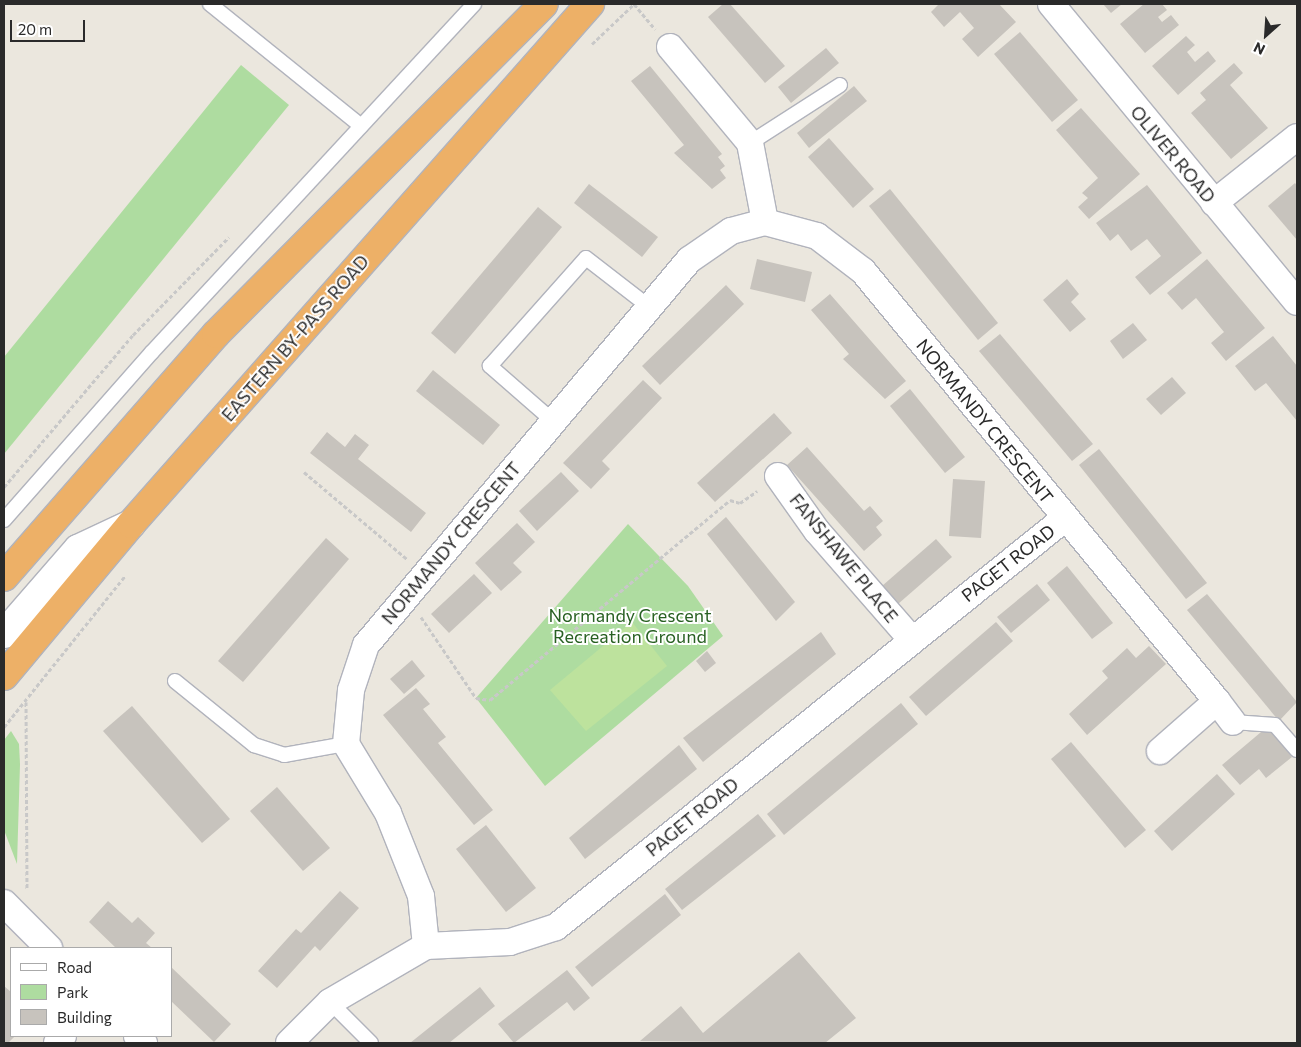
<!DOCTYPE html>
<html>
<head>
<meta charset="utf-8">
<style>
  body { margin:0 }
  #map { position:relative; width:1301px; height:1047px; overflow:hidden; background:#ebe7de; font-family:Commissioner,sans-serif }
  div>[style] { position:absolute }
  .green>* { inset:0; background:#aedca0 }
  .pitch>* { inset:0; background:#bde29d }
  .building>* { inset:0; background:#c7c3bd }
  .path>* { height:3px; margin-top:-1.5px; transform-origin:0; background:repeating-linear-gradient(90deg,#c8c8c8 0 4px,transparent 0 6.5px) }
  .roads { filter:drop-shadow(1px 0 #b1b3bc) drop-shadow(-1px 0 #b1b3bc) drop-shadow(0 1px #b1b3bc) drop-shadow(0 -1px #b1b3bc) }
  .lane>* { height:14px; margin:-7px; padding:0 7px; transform-origin:7px; border-radius:7px; background:#fff }
  .street>* { height:26px; margin:-13px; padding:0 13px; transform-origin:13px; border-radius:13px; background:#fff }
  .secondary>* { height:28px; margin:-14px; padding:0 14px; transform-origin:14px; border-radius:14px; background:#fff }
  .highway>* { height:28px; margin:-14px; padding:0 14px; transform-origin:14px; border-radius:14px; background:#edb067 }
  span { translate:-50% -50%; white-space:nowrap; text-align:center; line-height:1.15; -webkit-text-stroke:4px #fff; paint-order:stroke }
  .street-label { font-size:18px; color:#2a2a2a }
  .park-label { font-size:18px; color:#286022 }
  .frame { position:absolute; inset:0; border:5px solid #2a2a2a; pointer-events:none }
  .legend { position:absolute; left:10px; top:947px; width:162px; height:90px; box-sizing:border-box; background:#fff; border:1px solid #aaa; margin:0; padding:6px 9px; list-style:none; font-size:15px; color:#2a2a2a }
  .legend li { display:flex; align-items:center; gap:10px; height:25px }
  .legend b { width:25px; border:1px solid #aaa }
  .north { position:absolute; left:1241px; top:10px; width:50px; height:50px; -webkit-text-stroke:4px #fff; paint-order:stroke; rotate:206deg; font-size:14px; font-weight:700; line-height:20px; text-align:center; color:#2a2a2a }
  .north::after { content:''; display:block; margin:auto; width:18px; height:22px; background:#2a2a2a; clip-path:polygon(50% 0,100% 100%,50% 72%,0 100%) }
  .scale { position:absolute; left:10px; top:20px; width:75px; height:22px; box-sizing:border-box; border:2px solid #2a2a2a; border-top:0; padding-left:6px; font-size:15px; line-height:18px; white-space:nowrap; color:#2a2a2a; -webkit-text-stroke:4px #fff; paint-order:stroke }
</style>
</head>
<body>
<div id="map">
  <div class="green">
    <div style="clip-path:polygon(241px 65px,289px 105px,4px 454px,4px 357px)"></div>
    <div style="clip-path:polygon(628px 524px,688px 586px,723px 636px,545px 786px,476px 698px)"></div>
    <div style="clip-path:polygon(11px 731px,19px 744px,20px 764px,17px 864px,4px 830px,4px 740px)"></div>
  </div>
  <div class="pitch">
    <div style="clip-path:polygon(632px 622px,667px 666px,586px 731px,550px 690px)"></div>
  </div>
  <div class="building">
    <div style="clip-path:polygon(723px 4px,730px 4px,785px 66px,765px 83px,708px 17px)"></div>
    <div style="clip-path:polygon(939px 4px,999px 4px,1016px 22px,978px 57px,962px 39px,974px 28px,960px 12px,944px 27px,931px 12px)"></div>
    <div style="clip-path:polygon(1103px 4px,1122px 4px,1111px 13px)"></div>
    <div style="clip-path:polygon(1144px 4px,1162px 4px,1167px 10px,1158px 17px,1162px 22px,1171px 15px,1179px 25px,1145px 53px,1120px 24px)"></div>
    <div style="clip-path:polygon(1020px 32px,1078px 100px,1052px 122px,994px 54px)"></div>
    <div style="clip-path:polygon(1186px 36px,1195px 45px,1187px 52px,1195px 62px,1208px 51px,1216px 61px,1178px 95px,1152px 66px)"></div>
    <div style="clip-path:polygon(826px 48px,839px 63px,791px 103px,778px 87px)"></div>
    <div style="clip-path:polygon(1234px 63px,1243px 73px,1230px 85px,1268px 128px,1231px 159px,1191px 113px,1206px 100px,1200px 93px)"></div>
    <div style="clip-path:polygon(650px 66px,722px 154px,718px 157px,725px 166px,720px 170px,726px 178px,712px 189px,674px 153px,684px 145px,631px 81px)"></div>
    <div style="clip-path:polygon(854px 86px,867px 101px,809px 148px,797px 133px)"></div>
    <div style="clip-path:polygon(1081px 108px,1140px 174px,1089px 219px,1078px 207px,1088px 198px,1082px 193px,1098px 178px,1056px 130px)"></div>
    <div style="clip-path:polygon(829px 138px,874px 189px,853px 208px,808px 157px)"></div>
    <div style="clip-path:polygon(1295px 183px,1297px 186px,1297px 240px,1268px 206px)"></div>
    <div style="clip-path:polygon(589px 184px,658px 237px,642px 257px,574px 203px)"></div>
    <div style="clip-path:polygon(1147px 185px,1202px 253px,1150px 295px,1135px 277px,1161px 256px,1147px 239px,1131px 251px,1118px 234px,1110px 241px,1096px 223px)"></div>
    <div style="clip-path:polygon(890px 189px,998px 323px,978px 340px,869px 206px)"></div>
    <div style="clip-path:polygon(538px 207px,562px 227px,455px 354px,431px 333px)"></div>
    <div style="clip-path:polygon(757px 259px,812px 272px,805px 302px,750px 289px)"></div>
    <div style="clip-path:polygon(1207px 259px,1265px 328px,1226px 361px,1211px 343px,1224px 332px,1196px 298px,1182px 310px,1167px 293px)"></div>
    <div style="clip-path:polygon(1067px 279px,1079px 294px,1071px 302px,1086px 319px,1070px 332px,1043px 300px)"></div>
    <div style="clip-path:polygon(726px 285px,744px 304px,660px 385px,642px 366px)"></div>
    <div style="clip-path:polygon(830px 294px,906px 381px,885px 399px,843px 359px,849px 354px,811px 310px)"></div>
    <div style="clip-path:polygon(1133px 323px,1147px 340px,1123px 359px,1110px 341px)"></div>
    <div style="clip-path:polygon(1000px 334px,1093px 444px,1072px 461px,979px 351px)"></div>
    <div style="clip-path:polygon(1273px 336px,1297px 366px,1297px 421px,1266px 383px,1255px 391px,1235px 366px)"></div>
    <div style="clip-path:polygon(433px 370px,500px 425px,483px 445px,416px 391px)"></div>
    <div style="clip-path:polygon(1172px 377px,1186px 393px,1161px 415px,1146px 399px)"></div>
    <div style="clip-path:polygon(643px 380px,662px 398px,602px 461px,610px 469px,591px 489px,563px 463px)"></div>
    <div style="clip-path:polygon(910px 389px,965px 457px,945px 473px,890px 406px)"></div>
    <div style="clip-path:polygon(774px 413px,792px 433px,715px 502px,697px 483px)"></div>
    <div style="clip-path:polygon(327px 432px,345px 447px,355px 434px,369px 445px,358px 459px,426px 513px,411px 532px,310px 453px)"></div>
    <div style="clip-path:polygon(807px 447px,864px 511px,870px 506px,883px 521px,876px 527px,882px 535px,864px 551px,787px 465px)"></div>
    <div style="clip-path:polygon(1099px 449px,1207px 583px,1186px 599px,1079px 465px)"></div>
    <div style="clip-path:polygon(561px 472px,579px 491px,537px 531px,519px 511px)"></div>
    <div style="clip-path:polygon(953px 479px,985px 481px,981px 538px,949px 536px)"></div>
    <div style="clip-path:polygon(726px 517px,795px 602px,776px 621px,707px 534px)"></div>
    <div style="clip-path:polygon(517px 523px,535px 542px,513px 563px,522px 572px,501px 591px,475px 563px)"></div>
    <div style="clip-path:polygon(326px 538px,349px 559px,243px 682px,218px 661px)"></div>
    <div style="clip-path:polygon(936px 539px,952px 557px,898px 604px,882px 586px)"></div>
    <div style="clip-path:polygon(1067px 566px,1113px 623px,1092px 639px,1047px 583px)"></div>
    <div style="clip-path:polygon(474px 574px,492px 593px,449px 633px,431px 614px)"></div>
    <div style="clip-path:polygon(1037px 584px,1050px 600px,1011px 633px,997px 617px)"></div>
    <div style="clip-path:polygon(1207px 594px,1297px 702px,1279px 721px,1187px 610px)"></div>
    <div style="clip-path:polygon(996px 622px,1013px 641px,926px 716px,909px 697px)"></div>
    <div style="clip-path:polygon(821px 632px,836px 654px,703px 762px,683px 738px)"></div>
    <div style="clip-path:polygon(1149px 646px,1166px 664px,1087px 735px,1069px 714px,1108px 678px,1102px 671px,1127px 648px,1136px 658px)"></div>
    <div style="clip-path:polygon(707px 651px,716px 663px,705px 672px,696px 661px)"></div>
    <div style="clip-path:polygon(412px 660px,425px 676px,404px 694px,390px 679px)"></div>
    <div style="clip-path:polygon(416px 688px,430px 704px,423px 709px,446px 737px,438px 743px,493px 810px,474px 825px,383px 715px)"></div>
    <div style="clip-path:polygon(901px 703px,918px 724px,784px 835px,767px 814px)"></div>
    <div style="clip-path:polygon(132px 706px,230px 819px,202px 843px,103px 731px)"></div>
    <div style="clip-path:polygon(1267px 727px,1292px 757px,1266px 778px,1259px 769px,1240px 785px,1222px 765px)"></div>
    <div style="clip-path:polygon(1071px 742px,1146px 830px,1125px 848px,1051px 759px)"></div>
    <div style="clip-path:polygon(679px 745px,697px 769px,585px 859px,569px 838px)"></div>
    <div style="clip-path:polygon(1217px 774px,1235px 794px,1172px 851px,1154px 831px)"></div>
    <div style="clip-path:polygon(277px 787px,330px 848px,303px 871px,250px 811px)"></div>
    <div style="clip-path:polygon(758px 814px,776px 836px,682px 910px,665px 889px)"></div>
    <div style="clip-path:polygon(486px 825px,536px 888px,506px 912px,456px 849px)"></div>
    <div style="clip-path:polygon(340px 891px,359px 908px,320px 951px,315px 946px,277px 988px,258px 971px,296px 929px,301px 933px)"></div>
    <div style="clip-path:polygon(665px 894px,681px 915px,592px 987px,575px 967px)"></div>
    <div style="clip-path:polygon(108px 901px,132px 923px,138px 917px,155px 933px,146px 943px,152px 948px,116px 948px,89px 922px)"></div>
    <div style="clip-path:polygon(799px 952px,856px 1018px,825px 1043px,640px 1041px,681px 1006px,703px 1033px)"></div>
    <div style="clip-path:polygon(171px 967px,231px 1024px,214px 1042px,171px 1001px)"></div>
    <div style="clip-path:polygon(567px 970px,590px 998px,574px 1011px,567px 1002px,514px 1043px,498px 1024px)"></div>
    <div style="clip-path:polygon(4px 986px,11px 992px,11px 1036px,15px 1036px,8px 1043px,4px 1042px)"></div>
    <div style="clip-path:polygon(480px 987px,495px 1006px,449px 1043px,410px 1043px)"></div>
  </div>
  <div class="path">
    <div style="left:592px;top:44px;width:58px;rotate:-43.6deg"></div>
    <div style="left:634px;top:4px;width:33px;rotate:50deg"></div>
    <div style="left:304px;top:472px;width:135px;rotate:40.2deg"></div>
    <div style="left:4px;top:487px;width:199px;rotate:-49.7deg"></div>
    <div style="left:133px;top:335px;width:137px;rotate:-45.6deg"></div>
    <div style="left:421px;top:617px;width:98px;rotate:55.8deg"></div>
    <div style="left:476px;top:698px;width:14px;rotate:8deg"></div>
    <div style="left:490px;top:700px;width:312px;rotate:-39.8deg"></div>
    <div style="left:730px;top:500px;width:10px;rotate:17deg"></div>
    <div style="left:740px;top:503px;width:21px;rotate:-35deg"></div>
    <div style="left:26px;top:702px;width:188px;rotate:89.7deg"></div>
    <div style="left:4px;top:727px;width:193px;rotate:-51.3deg"></div>
  </div>
  <div class="roads">
    <div class="lane">
      <div style="left:210px;top:4px;width:194px;rotate:38.9deg"></div>
      <div style="left:750px;top:143px;width:107px;rotate:-32.8deg"></div>
      <div style="left:553px;top:421px;width:84px;rotate:-138.9deg"></div>
      <div style="left:490px;top:366px;width:144px;rotate:-48.4deg"></div>
      <div style="left:586px;top:258px;width:78px;rotate:37.7deg"></div>
      <div style="left:4px;top:520px;width:224px;rotate:-48.6deg"></div>
      <div style="left:152px;top:352px;width:474px;rotate:-47.2deg"></div>
      <div style="left:175px;top:681px;width:102px;rotate:39deg"></div>
      <div style="left:254px;top:745px;width:32px;rotate:18deg"></div>
      <div style="left:284px;top:755px;width:63px;rotate:-10.1deg"></div>
      <div style="left:1233px;top:722px;width:42px;rotate:4.1deg"></div>
      <div style="left:1275px;top:725px;width:33px;rotate:49deg"></div>
      <div style="left:330px;top:1002px;width:58px;rotate:45deg"></div>
    </div>
    <div class="street">
      <div style="left:1051px;top:4px;width:386px;rotate:50.5deg"></div>
      <div style="left:670px;top:47px;width:125px;rotate:50.2deg"></div>
      <div style="left:750px;top:143px;width:80px;rotate:79.2deg"></div>
      <div style="left:1214px;top:203px;width:106px;rotate:-38.5deg"></div>
      <div style="left:778px;top:476px;width:67px;rotate:54.7deg"></div>
      <div style="left:817px;top:531px;width:145px;rotate:48.9deg"></div>
      <div style="left:1217px;top:701px;width:26px;rotate:53deg"></div>
      <div style="left:4px;top:903px;width:64px;rotate:45deg"></div>
      <div style="left:426px;top:946px;width:50px;rotate:-95.7deg"></div>
      <div style="left:421px;top:896px;width:89px;rotate:-111.7deg"></div>
      <div style="left:388px;top:813px;width:81px;rotate:-121.3deg"></div>
      <div style="left:346px;top:744px;width:54px;rotate:-84.7deg"></div>
      <div style="left:351px;top:690px;width:47px;rotate:-71.6deg"></div>
      <div style="left:366px;top:645px;width:503px;rotate:-50deg"></div>
      <div style="left:689px;top:260px;width:51px;rotate:-34.6deg"></div>
      <div style="left:731px;top:231px;width:35px;rotate:-15deg"></div>
      <div style="left:765px;top:222px;width:54px;rotate:15.1deg"></div>
      <div style="left:817px;top:236px;width:58px;rotate:37.3deg"></div>
      <div style="left:863px;top:271px;width:557px;rotate:50.54deg"></div>
      <div style="left:1217px;top:701px;width:76px;rotate:138.7deg"></div>
      <div style="left:137px;top:1036px;width:10px;rotate:45deg"></div>
      <div style="left:57px;top:1043px;width:9px;rotate:-49deg"></div>
      <div style="left:289px;top:1043px;width:58px;rotate:-45deg"></div>
      <div style="left:330px;top:1002px;width:111px;rotate:-30.3deg"></div>
      <div style="left:426px;top:946px;width:84px;rotate:-2.7deg"></div>
      <div style="left:510px;top:942px;width:48px;rotate:-18.1deg"></div>
      <div style="left:556px;top:927px;width:652px;rotate:-38.77deg"></div>
    </div>
    <div class="secondary">
      <div style="left:4px;top:634px;width:113px;rotate:-49deg"></div>
      <div style="left:78px;top:549px;width:59px;rotate:-25.3deg"></div>
    </div>
    <div class="highway">
      <div style="left:4px;top:577px;width:322px;rotate:-48.9deg"></div>
      <div style="left:216px;top:334px;width:465px;rotate:-45.2deg"></div>
      <div style="left:4px;top:676px;width:198px;rotate:-50.1deg"></div>
      <div style="left:131px;top:524px;width:694px;rotate:-48.57deg"></div>
    </div>
  </div>
  <div class="street-label">
    <span style="left:1173px;top:154px;rotate:50deg">OLIVER ROAD</span>
    <span style="left:295px;top:338px;rotate:-49deg">EASTERN BY-PASS ROAD</span>
    <span style="left:985px;top:421px;rotate:51deg">NORMANDY CRESCENT</span>
    <span style="left:451px;top:543px;rotate:-50deg">NORMANDY CRESCENT</span>
    <span style="left:844px;top:558px;rotate:51deg">FANSHAWE PLACE</span>
    <span style="left:1008px;top:563px;rotate:-38deg">PAGET ROAD</span>
    <span style="left:692px;top:817px;rotate:-39deg">PAGET ROAD</span>
  </div>
  <div class="park-label">
    <span style="left:630px;top:626px">Normandy Crescent<br>Recreation Ground</span>
  </div>
  <div class="frame"></div>
  <ul class="legend">
  <li><b style="height:6px;background:#fff"></b>Road</li>
  <li><b style="height:14px;background:#aedca0"></b>Park</li>
  <li><b style="height:14px;background:#c7c3bd"></b>Building</li>
  </ul>
  <div class="north">N</div>
  <div class="scale">20 m</div>
</div>
</body>
</html>
